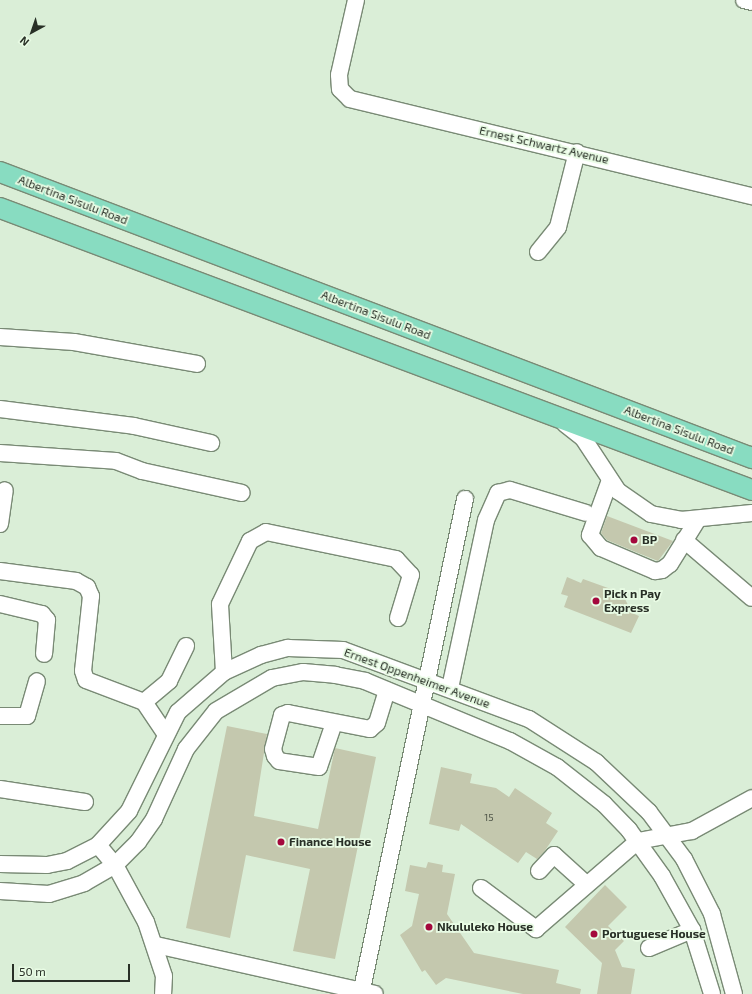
<!DOCTYPE html>
<html>
<head>
<meta charset="utf-8">
<style>
  body { margin:0 }
  #map { position:relative; width:752px; height:994px; overflow:hidden; background:#daeed7; font-family:"Exo 2",sans-serif }
  div>[style] { position:absolute }
  .building>* { inset:0; background:#c4c8ae }
  .roads { filter:drop-shadow(1px 0 #798a75) drop-shadow(-1px 0 #798a75) drop-shadow(0 1px #798a75) drop-shadow(0 -1px #798a75) }
  .minor>* { height:16px; margin:-8px; padding:0 8px; transform-origin:8px; border-radius:8px; background:#fff }
  .major>* { height:20px; margin:-10px; padding:0 10px; transform-origin:10px; border-radius:10px; background:#88dcc1 }
  .dots>* { width:11px; height:11px; translate:-50% -50%; box-sizing:border-box; border:2px solid #e8fbe4; border-radius:50% }
  span { translate:-50% -50%; white-space:nowrap; text-align:center; line-height:1.15; -webkit-text-stroke:3.5px #e8fbe4; paint-order:stroke }
  .number-label { font-size:10px; color:#4f5548 }
  .number-label span { -webkit-text-stroke-width:0 }
  .street-label { font-size:12px; color:#282f26 }
  .poi-label { font-size:12px; color:#282f26; font-weight:700 }
  .left { translate:0 -50%; text-align:left }
  .north { position:absolute; left:12px; top:12px; width:40px; height:40px; -webkit-text-stroke:3px #e8fbe4; paint-order:stroke; rotate:220deg; font-size:11px; font-weight:700; line-height:16px; text-align:center; color:#282f26 }
  .north::after { content:''; display:block; margin:auto; width:14px; height:18px; background:#282f26; clip-path:polygon(50% 0,100% 100%,50% 72%,0 100%) }
  .scale { position:absolute; left:12px; top:964px; width:118px; height:18px; box-sizing:border-box; border:2px solid #282f26; border-top:0; padding-left:5px; font-size:12px; line-height:14px; white-space:nowrap; color:#282f26; -webkit-text-stroke:3px #e8fbe4; paint-order:stroke }
</style>
</head>
<body>
<div id="map">
  <div class="building">
    <div style="clip-path:polygon(607px 516px,673px 541px,658px 561px,638px 553px,607px 540px,601px 533px)"></div>
    <div style="clip-path:polygon(567px 577px,581px 583px,583px 579px,622px 593px,632px 613px,639px 616px,631px 633px,564px 607px,568px 596px,561px 594px)"></div>
    <div style="clip-path:polygon(227px 726px,267px 734px,254px 816px,318px 829px,335px 748px,376px 757px,335px 959px,293px 951px,310px 869px,246px 855px,230px 938px,186px 928px)"></div>
    <div style="clip-path:polygon(441px 767px,472px 774px,470px 783px,496px 788px,509px 797px,515px 788px,552px 813px,546px 823px,558px 831px,544px 852px,537px 859px,526px 852px,518px 863px,461px 824px,459px 831px,429px 824px)"></div>
    <div style="clip-path:polygon(428px 862px,443px 865px,442px 872px,455px 874px,447px 914px,474px 953px,559px 970px,556px 983px,581px 989px,580px 994px,523px 994px,446px 978px,436px 985px,425px 970px,422px 972px,400px 935px,412px 926px,419px 894px,405px 891px,410px 865px,426px 868px)"></div>
    <div style="clip-path:polygon(605px 885px,627px 907px,608px 926px,624px 941px,615px 950px,622px 967px,635px 969px,631px 994px,597px 994px,602px 963px,565px 927px)"></div>
  </div>
  <div class="roads">
    <div class="minor">
      <div style="left:356px;top:0;width:77px;rotate:102.8deg"></div>
      <div style="left:339px;top:75px;width:14px;rotate:86deg"></div>
      <div style="left:340px;top:89px;width:14px;rotate:45deg"></div>
      <div style="left:350px;top:99px;width:414px;rotate:13.6deg"></div>
      <div style="left:744px;top:0;width:8px;rotate:14deg"></div>
      <div style="left:538px;top:252px;width:32px;rotate:-51deg"></div>
      <div style="left:558px;top:227px;width:77px;rotate:-75.8deg"></div>
      <div style="left:0;top:337px;width:74px;rotate:3.9deg"></div>
      <div style="left:74px;top:342px;width:125px;rotate:10.1deg"></div>
      <div style="left:0;top:409px;width:135px;rotate:7.2deg"></div>
      <div style="left:134px;top:426px;width:79px;rotate:12.4deg"></div>
      <div style="left:565px;top:424px;width:23px;rotate:38deg"></div>
      <div style="left:583px;top:438px;width:64px;rotate:56.6deg"></div>
      <div style="left:618px;top:491px;width:40px;rotate:34.9deg"></div>
      <div style="left:651px;top:514px;width:31px;rotate:11deg"></div>
      <div style="left:681px;top:520px;width:71px;rotate:-5.6deg"></div>
      <div style="left:0;top:453px;width:116px;rotate:3.9deg"></div>
      <div style="left:116px;top:461px;width:28px;rotate:21deg"></div>
      <div style="left:142px;top:471px;width:102px;rotate:12.4deg"></div>
      <div style="left:610px;top:480px;width:59px;rotate:110deg"></div>
      <div style="left:590px;top:535px;width:17px;rotate:50deg"></div>
      <div style="left:601px;top:548px;width:59px;rotate:23.1deg"></div>
      <div style="left:655px;top:571px;width:7px;rotate:-8deg"></div>
      <div style="left:662px;top:570px;width:10px;rotate:-37deg"></div>
      <div style="left:670px;top:564px;width:53px;rotate:-58.1deg"></div>
      <div style="left:0;top:524px;width:34px;rotate:-82deg"></div>
      <div style="left:684px;top:540px;width:89px;rotate:40.5deg"></div>
      <div style="left:0;top:571px;width:77px;rotate:7.5deg"></div>
      <div style="left:76px;top:581px;width:13px;rotate:29deg"></div>
      <div style="left:87px;top:587px;width:10px;rotate:66deg"></div>
      <div style="left:91px;top:596px;width:75px;rotate:96.1deg"></div>
      <div style="left:83px;top:671px;width:9px;rotate:72deg"></div>
      <div style="left:86px;top:680px;width:62px;rotate:20.8deg"></div>
      <div style="left:144px;top:702px;width:37px;rotate:56deg"></div>
      <div style="left:0;top:604px;width:43px;rotate:13.4deg"></div>
      <div style="left:42px;top:614px;width:8px;rotate:50deg"></div>
      <div style="left:47px;top:620px;width:34px;rotate:95deg"></div>
      <div style="left:224px;top:672px;width:68px;rotate:-93.4deg"></div>
      <div style="left:220px;top:604px;width:70px;rotate:-64.5deg"></div>
      <div style="left:250px;top:541px;width:18px;rotate:-29deg"></div>
      <div style="left:266px;top:532px;width:133px;rotate:11.7deg"></div>
      <div style="left:396px;top:559px;width:22px;rotate:47deg"></div>
      <div style="left:411px;top:575px;width:45px;rotate:106.8deg"></div>
      <div style="left:450px;top:688px;width:172px;rotate:-77.9deg"></div>
      <div style="left:486px;top:520px;width:30px;rotate:-66deg"></div>
      <div style="left:498px;top:493px;width:12px;rotate:-14deg"></div>
      <div style="left:510px;top:490px;width:79px;rotate:16.8deg"></div>
      <div style="left:144px;top:702px;width:33px;rotate:-40deg"></div>
      <div style="left:169px;top:681px;width:39px;rotate:-64deg"></div>
      <div style="left:0;top:716px;width:27px"></div>
      <div style="left:27px;top:716px;width:36px;rotate:-74deg"></div>
      <div style="left:334px;top:723px;width:46px;rotate:108.8deg"></div>
      <div style="left:319px;top:767px;width:40px;rotate:-171.5deg"></div>
      <div style="left:279px;top:761px;width:6px;rotate:-129deg"></div>
      <div style="left:275px;top:756px;width:7px;rotate:-106deg"></div>
      <div style="left:273px;top:749px;width:35px;rotate:-75deg"></div>
      <div style="left:282px;top:715px;width:6px;rotate:-18deg"></div>
      <div style="left:288px;top:713px;width:84px;rotate:11deg"></div>
      <div style="left:370px;top:729px;width:9px;rotate:-41deg"></div>
      <div style="left:377px;top:723px;width:34px;rotate:-73deg"></div>
      <div style="left:0;top:789px;width:86px;rotate:8.7deg"></div>
      <div style="left:98px;top:845px;width:26px;rotate:50deg"></div>
      <div style="left:115px;top:865px;width:65px;rotate:61.5deg"></div>
      <div style="left:146px;top:922px;width:57px;rotate:71.6deg"></div>
      <div style="left:164px;top:976px;width:18px;rotate:93deg"></div>
      <div style="left:0;top:864px;width:47px;rotate:1.2deg"></div>
      <div style="left:47px;top:865px;width:20px;rotate:-11deg"></div>
      <div style="left:67px;top:861px;width:35px;rotate:-27deg"></div>
      <div style="left:98px;top:845px;width:46px;rotate:-47.6deg"></div>
      <div style="left:129px;top:811px;width:110px;rotate:-63.7deg"></div>
      <div style="left:178px;top:712px;width:61px;rotate:-41deg"></div>
      <div style="left:224px;top:672px;width:41px;rotate:-24.7deg"></div>
      <div style="left:261px;top:655px;width:28px;rotate:-15deg"></div>
      <div style="left:288px;top:648px;width:55px;rotate:2.1deg"></div>
      <div style="left:343px;top:650px;width:198px;rotate:20.4deg"></div>
      <div style="left:529px;top:719px;width:80px;rotate:32.7deg"></div>
      <div style="left:596px;top:762px;width:73px;rotate:43.3deg"></div>
      <div style="left:649px;top:812px;width:59px;rotate:53.3deg"></div>
      <div style="left:684px;top:859px;width:62px;rotate:63deg"></div>
      <div style="left:712px;top:914px;width:83px;rotate:74.6deg"></div>
      <div style="left:539px;top:871px;width:22px;rotate:-47deg"></div>
      <div style="left:554px;top:855px;width:42px;rotate:42.1deg"></div>
      <div style="left:481px;top:888px;width:69px;rotate:36.7deg"></div>
      <div style="left:536px;top:929px;width:135px;rotate:-40.8deg"></div>
      <div style="left:638px;top:841px;width:55px;rotate:-10.5deg"></div>
      <div style="left:692px;top:831px;width:68px;rotate:-28.8deg"></div>
      <div style="left:0;top:891px;width:49px;rotate:3.5deg"></div>
      <div style="left:49px;top:894px;width:37px;rotate:-17deg"></div>
      <div style="left:84px;top:883px;width:36px;rotate:-30deg"></div>
      <div style="left:115px;top:865px;width:33px;rotate:-45deg"></div>
      <div style="left:138px;top:842px;width:28px;rotate:-55deg"></div>
      <div style="left:154px;top:819px;width:77px;rotate:-65.4deg"></div>
      <div style="left:186px;top:749px;width:48px;rotate:-51.7deg"></div>
      <div style="left:216px;top:711px;width:65px;rotate:-30.5deg"></div>
      <div style="left:272px;top:678px;width:32px;rotate:-11deg"></div>
      <div style="left:303px;top:672px;width:32px;rotate:5deg"></div>
      <div style="left:335px;top:675px;width:31px;rotate:11deg"></div>
      <div style="left:365px;top:681px;width:157px;rotate:22.5deg"></div>
      <div style="left:510px;top:741px;width:54px;rotate:29deg"></div>
      <div style="left:557px;top:767px;width:60px;rotate:38.2deg"></div>
      <div style="left:604px;top:804px;width:36px;rotate:46deg"></div>
      <div style="left:629px;top:830px;width:57px;rotate:54.3deg"></div>
      <div style="left:662px;top:876px;width:62px;rotate:60.9deg"></div>
      <div style="left:692px;top:930px;width:67px;rotate:72.6deg"></div>
      <div style="left:156px;top:945px;width:224px;rotate:12.6deg"></div>
      <div style="left:649px;top:948px;width:47px;rotate:-22.7deg"></div>
      <div style="left:361px;top:994px;width:506px;rotate:-78.13deg"></div>
    </div>
    <div class="major">
      <div style="left:0;top:172px;width:805px;rotate:20.82deg"></div>
      <div style="left:0;top:208px;width:803px;rotate:20.56deg"></div>
    </div>
  </div>
  <div class="dots">
    <div style="left:634px;top:540px;background:#a4083d"></div>
    <div style="left:596px;top:601px;background:#a4083d"></div>
    <div style="left:281px;top:842px;background:#a4083d"></div>
    <div style="left:429px;top:927px;background:#a4083d"></div>
    <div style="left:594px;top:934px;background:#a4083d"></div>
  </div>
  <div class="number-label">
    <span style="left:489px;top:818px">15</span>
  </div>
  <div class="street-label">
    <span style="left:544px;top:145px;rotate:13deg">Ernest Schwartz Avenue</span>
    <span style="left:73px;top:200px;rotate:21deg">Albertina Sisulu Road</span>
    <span style="left:376px;top:315px;rotate:21deg">Albertina Sisulu Road</span>
    <span style="left:679px;top:430px;rotate:21deg">Albertina Sisulu Road</span>
    <span style="left:417px;top:678px;rotate:20deg">Ernest Oppenheimer Avenue</span>
  </div>
  <div class="poi-label">
    <span class="left" style="left:642px;top:540px">BP</span>
    <span class="left" style="left:604px;top:601px">Pick n Pay<br>Express</span>
    <span class="left" style="left:289px;top:842px">Finance House</span>
    <span class="left" style="left:437px;top:927px">Nkululeko House</span>
    <span class="left" style="left:602px;top:934px">Portuguese House</span>
  </div>
  <div class="north">N</div>
  <div class="scale">50 m</div>
</div>
</body>
</html>
